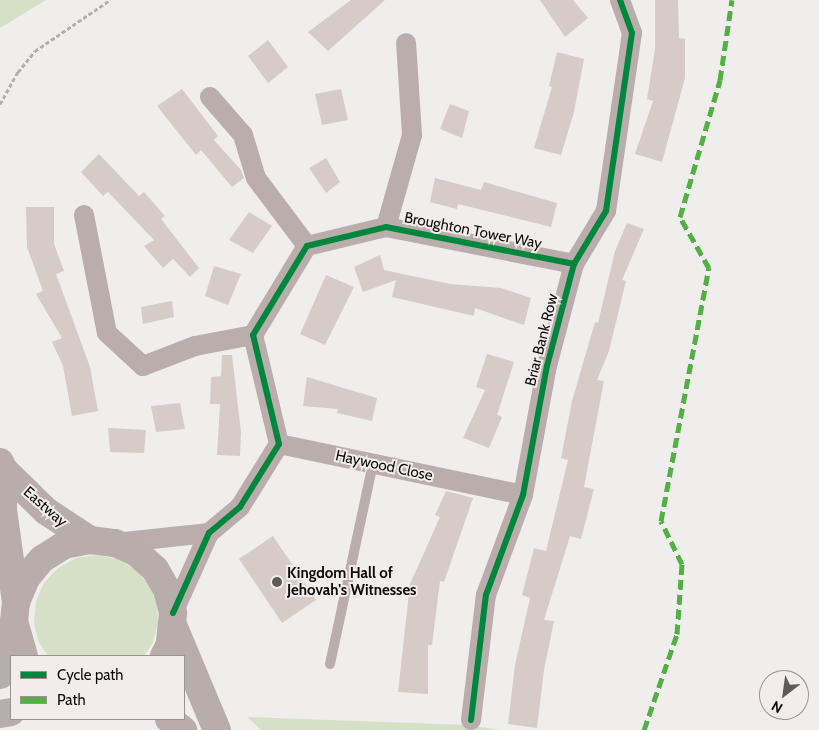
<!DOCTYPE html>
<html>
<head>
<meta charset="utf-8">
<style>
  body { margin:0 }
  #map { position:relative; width:819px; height:730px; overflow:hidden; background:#f0eeec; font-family:Cabin,sans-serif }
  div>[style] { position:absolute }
  .green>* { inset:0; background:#d5e0c7 }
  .building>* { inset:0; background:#d6cbc6 }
  .path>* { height:3px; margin-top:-1.5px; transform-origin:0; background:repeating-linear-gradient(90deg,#b5adac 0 4px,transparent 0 6.5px) }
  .lane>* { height:10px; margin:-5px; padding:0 5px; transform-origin:5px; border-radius:5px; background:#baadab }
  .street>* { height:20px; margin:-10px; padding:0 10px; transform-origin:10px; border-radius:10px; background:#baadab }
  .secondary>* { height:28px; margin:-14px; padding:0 14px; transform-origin:14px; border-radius:14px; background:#b9adab }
  .quiet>* { height:5px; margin-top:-2.5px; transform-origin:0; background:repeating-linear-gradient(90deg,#54b044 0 10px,transparent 0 15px) }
  .cycleway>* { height:6px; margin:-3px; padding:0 3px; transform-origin:3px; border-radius:3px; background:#00873e }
  .dots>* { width:14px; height:14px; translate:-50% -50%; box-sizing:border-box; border:2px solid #f2edea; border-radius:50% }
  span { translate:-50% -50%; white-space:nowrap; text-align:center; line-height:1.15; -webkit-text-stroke:4px #f2edea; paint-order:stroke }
  .street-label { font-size:15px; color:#0e0c0b }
  .poi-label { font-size:15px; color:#0e0c0b; font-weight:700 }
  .left { translate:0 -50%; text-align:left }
  .legend { position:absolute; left:10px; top:655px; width:175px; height:65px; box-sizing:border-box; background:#f2edea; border:1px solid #979391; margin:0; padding:6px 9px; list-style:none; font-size:15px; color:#0e0c0b }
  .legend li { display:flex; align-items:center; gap:10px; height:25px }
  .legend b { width:25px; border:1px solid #979391 }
  .north { position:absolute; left:759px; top:670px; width:50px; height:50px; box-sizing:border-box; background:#f2edea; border:1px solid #979391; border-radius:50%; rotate:210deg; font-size:14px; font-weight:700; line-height:20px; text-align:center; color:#0e0c0b }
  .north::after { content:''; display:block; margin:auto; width:18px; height:22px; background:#5d5b5a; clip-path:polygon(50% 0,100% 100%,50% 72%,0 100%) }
</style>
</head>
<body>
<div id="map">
  <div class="green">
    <div style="clip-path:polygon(0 0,46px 0,0 28px)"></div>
    <div style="clip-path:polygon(97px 555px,117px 559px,135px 569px,149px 585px,157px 604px,158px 624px,152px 644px,144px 656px,48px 656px,38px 641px,34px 622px,36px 601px,44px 583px,58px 568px,76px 558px)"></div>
    <div style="clip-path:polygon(247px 717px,467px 725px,502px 730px,261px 730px)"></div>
  </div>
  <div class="building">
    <div style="clip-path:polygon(351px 0,385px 0,328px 51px,308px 32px)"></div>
    <div style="clip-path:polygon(540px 0,573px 0,588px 18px,565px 37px)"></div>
    <div style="clip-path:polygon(655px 0,678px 0,679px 38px,685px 39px,685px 78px,662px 162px,635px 154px,653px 101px,647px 99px,655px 49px)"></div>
    <div style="clip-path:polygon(268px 40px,288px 67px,268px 83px,248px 56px)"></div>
    <div style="clip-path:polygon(557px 52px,584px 59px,574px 112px,561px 155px,534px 148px,552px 87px,549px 86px)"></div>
    <div style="clip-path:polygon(182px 89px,218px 136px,214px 140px,241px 170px,244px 178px,232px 187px,201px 150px,196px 155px,157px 106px)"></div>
    <div style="clip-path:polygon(341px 89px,348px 120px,322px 125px,315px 94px)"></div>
    <div style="clip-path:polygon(450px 104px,469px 111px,462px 138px,440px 129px)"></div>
    <div style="clip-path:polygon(99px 154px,139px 196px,144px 192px,165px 216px,161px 219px,199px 268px,190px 277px,173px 259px,163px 268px,144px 246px,154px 240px,108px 192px,103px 196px,81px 172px)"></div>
    <div style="clip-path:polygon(326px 158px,340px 182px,326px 193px,309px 168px)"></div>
    <div style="clip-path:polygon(435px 178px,481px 190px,484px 182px,557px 203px,551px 227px,458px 204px,457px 209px,430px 202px)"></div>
    <div style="clip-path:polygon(26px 207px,54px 207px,54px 244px,64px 271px,56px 274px,90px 367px,98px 411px,72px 416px,63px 366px,52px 342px,62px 338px,36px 294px,43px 291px,27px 247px)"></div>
    <div style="clip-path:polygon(249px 212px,272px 226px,253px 253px,229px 240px)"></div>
    <div style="clip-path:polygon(627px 223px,644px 229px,622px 280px,626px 281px,609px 351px,597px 380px,604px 381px,584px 487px,594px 489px,581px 539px,570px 536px,544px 620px,554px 621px,544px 670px,537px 728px,508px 724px,515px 665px,530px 598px,522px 595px,534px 548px,546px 551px,568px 460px,561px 458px,572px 401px,595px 322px,598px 323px,615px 251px)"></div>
    <div style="clip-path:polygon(380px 255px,384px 270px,450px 284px,501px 288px,531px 298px,524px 325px,475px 308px,474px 316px,392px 297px,396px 280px,363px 292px,354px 267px)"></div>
    <div style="clip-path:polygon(214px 266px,241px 274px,228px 305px,205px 296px)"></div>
    <div style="clip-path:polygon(326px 275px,354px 287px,325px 345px,300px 334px)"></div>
    <div style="clip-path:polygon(172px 301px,174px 317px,143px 324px,141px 307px)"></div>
    <div style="clip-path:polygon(487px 354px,514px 362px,497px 415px,502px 417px,489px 448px,463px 438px,485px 390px,476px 387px)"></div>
    <div style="clip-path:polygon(222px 355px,232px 355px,241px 432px,240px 456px,217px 455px,220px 404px,210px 404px,211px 377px,221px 376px)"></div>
    <div style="clip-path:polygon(307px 377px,377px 398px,372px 421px,337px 413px,338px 409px,303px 406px)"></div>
    <div style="clip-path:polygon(180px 403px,185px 429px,156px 432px,151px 406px)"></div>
    <div style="clip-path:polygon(108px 428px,146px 430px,144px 453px,110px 452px)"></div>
    <div style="clip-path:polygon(446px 491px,473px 498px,444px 582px,440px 581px,432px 645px,428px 645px,428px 694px,398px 692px,410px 584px,440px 517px,435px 515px)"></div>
    <div style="clip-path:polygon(273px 536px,316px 600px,282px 623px,239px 559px)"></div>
  </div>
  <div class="path">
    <div style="left:0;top:104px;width:37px;rotate:-61deg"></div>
    <div style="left:18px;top:72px;width:27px;rotate:-51deg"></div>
    <div style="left:35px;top:51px;width:91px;rotate:-34.2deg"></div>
  </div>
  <div class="lane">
    <div style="left:330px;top:664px;width:206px;rotate:-77.9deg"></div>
  </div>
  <div class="street">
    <div style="left:210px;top:97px;width:50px;rotate:49deg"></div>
    <div style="left:243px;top:135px;width:45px;rotate:73.2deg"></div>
    <div style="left:256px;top:178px;width:85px;rotate:53.1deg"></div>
    <div style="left:84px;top:215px;width:120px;rotate:79deg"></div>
    <div style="left:107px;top:333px;width:49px;rotate:42.5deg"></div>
    <div style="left:143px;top:366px;width:56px;rotate:-21deg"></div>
    <div style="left:195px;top:346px;width:59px;rotate:-10.7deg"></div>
    <div style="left:386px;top:227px;width:96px;rotate:-74.2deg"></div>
    <div style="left:412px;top:135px;width:92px;rotate:-93.7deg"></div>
    <div style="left:279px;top:444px;width:249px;rotate:11.8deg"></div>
    <div style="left:115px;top:543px;width:95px;rotate:-6.1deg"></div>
    <div style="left:173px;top:613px;width:88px;rotate:-65.8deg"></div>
    <div style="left:209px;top:533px;width:40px;rotate:-40deg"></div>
    <div style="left:240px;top:507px;width:74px;rotate:-58.2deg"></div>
    <div style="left:279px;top:444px;width:112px;rotate:-103.4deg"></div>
    <div style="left:253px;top:335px;width:104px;rotate:-58.8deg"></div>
    <div style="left:307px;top:246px;width:81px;rotate:-13.5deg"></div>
    <div style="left:386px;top:227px;width:192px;rotate:11.1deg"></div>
    <div style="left:471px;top:720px;width:126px;rotate:-83.2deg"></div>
    <div style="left:486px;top:595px;width:107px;rotate:-69.7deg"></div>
    <div style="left:523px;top:495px;width:131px;rotate:-79.5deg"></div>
    <div style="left:547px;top:366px;width:106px;rotate:-75.2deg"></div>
    <div style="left:574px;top:264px;width:62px;rotate:-58.9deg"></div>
    <div style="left:606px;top:211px;width:180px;rotate:-81.7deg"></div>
    <div style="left:632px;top:33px;width:35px;rotate:-110deg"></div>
  </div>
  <div class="secondary">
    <div style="left:0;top:462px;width:8px;rotate:67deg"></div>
    <div style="left:3px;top:469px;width:60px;rotate:44.3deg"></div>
    <div style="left:46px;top:511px;width:53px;rotate:33.4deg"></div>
    <div style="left:3px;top:469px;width:41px;rotate:90deg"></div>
    <div style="left:3px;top:510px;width:93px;rotate:82deg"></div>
    <div style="left:173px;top:625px;width:114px;rotate:67.3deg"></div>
    <div style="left:24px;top:656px;width:36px;rotate:-106deg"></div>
    <div style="left:14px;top:621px;width:19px;rotate:-84deg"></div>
    <div style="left:16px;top:602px;width:26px;rotate:-67deg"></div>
    <div style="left:26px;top:578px;width:25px;rotate:-50deg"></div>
    <div style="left:42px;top:559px;width:26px;rotate:-32deg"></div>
    <div style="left:64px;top:545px;width:26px;rotate:-11deg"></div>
    <div style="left:90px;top:540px;width:25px;rotate:7deg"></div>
    <div style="left:115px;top:543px;width:24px;rotate:24deg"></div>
    <div style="left:137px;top:553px;width:24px;rotate:42deg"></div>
    <div style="left:155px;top:569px;width:24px;rotate:60deg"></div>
    <div style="left:167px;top:590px;width:24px;rotate:75deg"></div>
    <div style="left:173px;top:613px;width:31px;rotate:96deg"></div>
    <div style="left:170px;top:644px;width:13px;rotate:117deg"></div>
    <div style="left:0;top:675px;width:20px;rotate:-66deg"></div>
    <div style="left:8px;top:657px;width:31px;rotate:-81deg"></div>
    <div style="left:0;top:714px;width:11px;rotate:-10deg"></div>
    <div style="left:169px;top:719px;width:18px;rotate:38deg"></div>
  </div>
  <div class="quiet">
    <div style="left:644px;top:730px;width:102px;rotate:-71deg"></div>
    <div style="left:677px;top:634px;width:70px;rotate:-85.9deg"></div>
    <div style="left:682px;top:564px;width:48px;rotate:-116deg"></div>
    <div style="left:661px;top:521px;width:258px;rotate:-79.3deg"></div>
    <div style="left:709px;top:268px;width:59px;rotate:-119.6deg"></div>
    <div style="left:680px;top:217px;width:143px;rotate:-73.7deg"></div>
    <div style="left:720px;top:80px;width:81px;rotate:-81.5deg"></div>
  </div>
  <div class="cycleway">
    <div style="left:173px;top:613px;width:88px;rotate:-65.8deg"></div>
    <div style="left:209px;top:533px;width:40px;rotate:-40deg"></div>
    <div style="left:240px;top:507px;width:74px;rotate:-58.2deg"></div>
    <div style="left:279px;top:444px;width:112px;rotate:-103.4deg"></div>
    <div style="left:253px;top:335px;width:104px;rotate:-58.8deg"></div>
    <div style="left:307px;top:246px;width:81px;rotate:-13.5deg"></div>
    <div style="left:386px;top:227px;width:192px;rotate:11.1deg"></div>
    <div style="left:471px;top:720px;width:126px;rotate:-83.2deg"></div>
    <div style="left:486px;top:595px;width:107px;rotate:-69.7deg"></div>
    <div style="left:523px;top:495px;width:131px;rotate:-79.5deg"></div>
    <div style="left:547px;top:366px;width:106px;rotate:-75.2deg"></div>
    <div style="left:574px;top:264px;width:62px;rotate:-58.9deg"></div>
    <div style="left:606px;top:211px;width:180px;rotate:-81.7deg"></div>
    <div style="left:632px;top:33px;width:35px;rotate:-110deg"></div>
  </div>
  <div class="dots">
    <div style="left:277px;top:582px;background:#5d5b5a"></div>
  </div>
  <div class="street-label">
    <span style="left:473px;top:231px;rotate:11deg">Broughton Tower Way</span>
    <span style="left:542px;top:340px;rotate:-76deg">Briar Bank Row</span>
    <span style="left:384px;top:466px;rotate:12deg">Haywood Close</span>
    <span style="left:45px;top:507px;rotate:41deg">Eastway</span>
  </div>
  <div class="poi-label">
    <span class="left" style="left:287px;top:582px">Kingdom Hall of<br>Jehovah's Witnesses</span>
  </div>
  <ul class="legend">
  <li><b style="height:6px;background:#00873e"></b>Cycle path</li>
  <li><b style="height:6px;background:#54b044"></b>Path</li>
  </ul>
  <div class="north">N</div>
</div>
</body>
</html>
